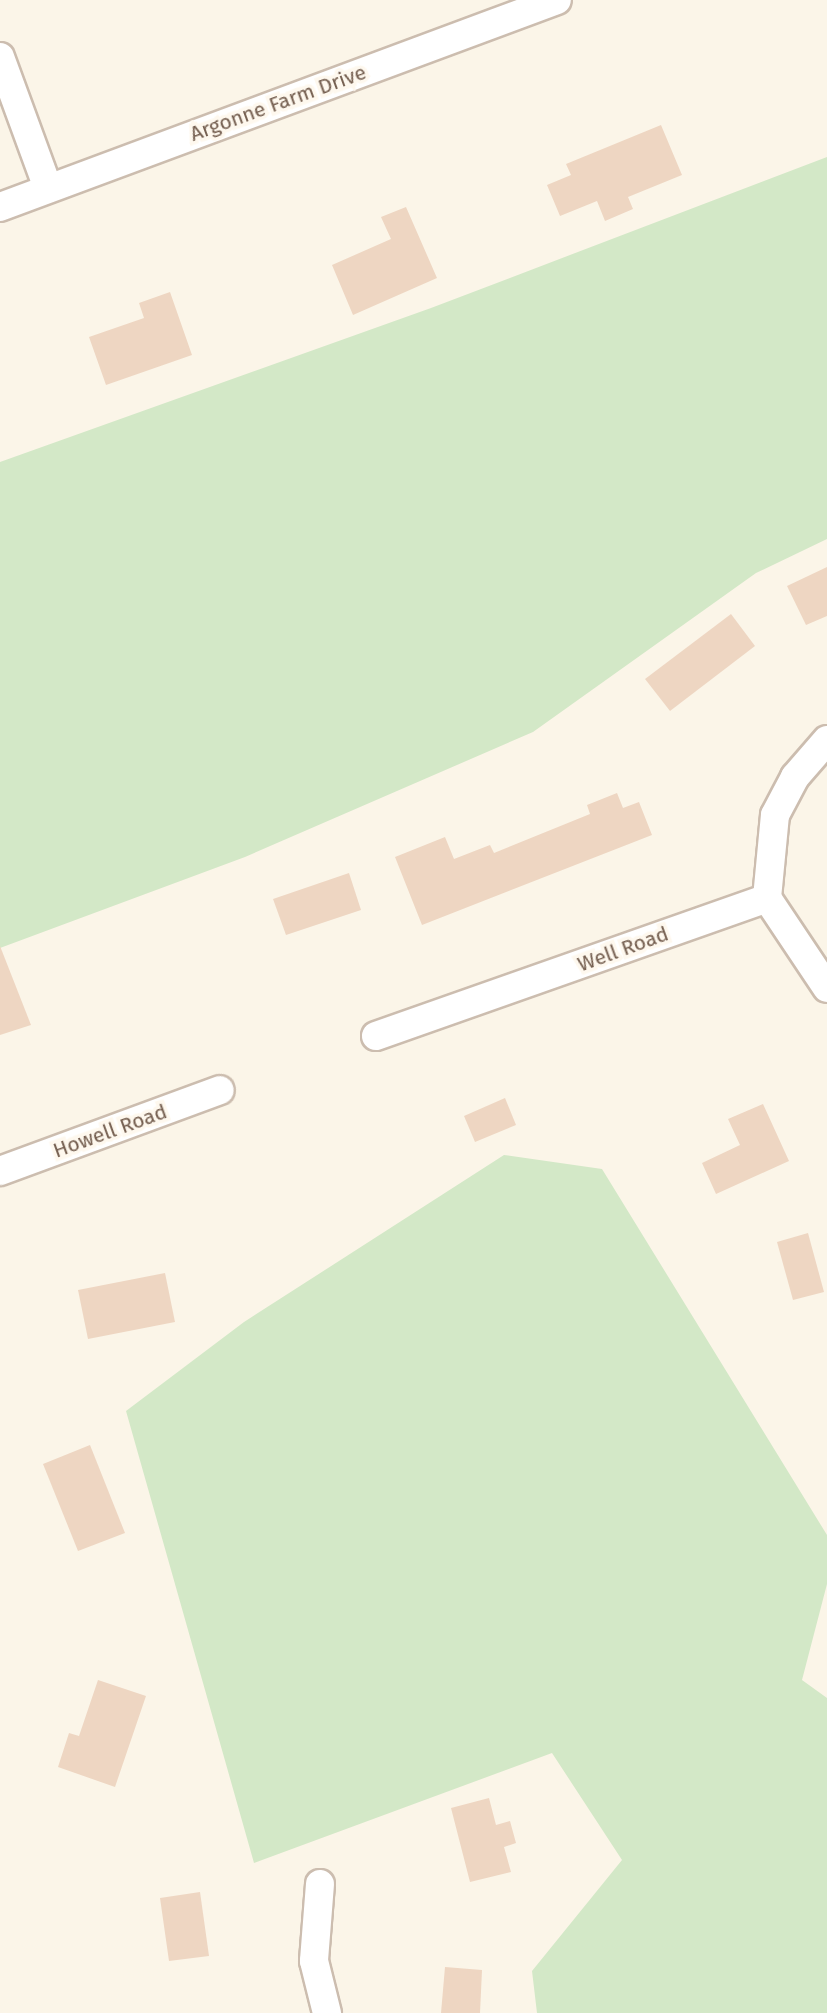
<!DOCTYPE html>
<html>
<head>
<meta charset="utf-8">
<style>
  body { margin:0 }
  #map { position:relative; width:827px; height:2013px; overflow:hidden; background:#fbf5e8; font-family:"Fira Sans",sans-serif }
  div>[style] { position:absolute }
  .green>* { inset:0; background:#d3e8c7 }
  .building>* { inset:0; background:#eed6c2 }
  .roads { filter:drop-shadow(2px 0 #ccbdaf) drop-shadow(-2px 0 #ccbdaf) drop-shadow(0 2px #ccbdaf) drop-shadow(0 -2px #ccbdaf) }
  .street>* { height:28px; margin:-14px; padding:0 14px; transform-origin:14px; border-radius:14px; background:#fff }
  span { translate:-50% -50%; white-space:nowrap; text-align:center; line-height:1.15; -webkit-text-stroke:7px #fef8ee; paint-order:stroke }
  .street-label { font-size:21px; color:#735d4e }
</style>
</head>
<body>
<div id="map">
  <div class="green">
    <div style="clip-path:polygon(827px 157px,827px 539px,756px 573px,533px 732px,245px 857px,0 948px,0 462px,431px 308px)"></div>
    <div style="clip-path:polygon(504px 1155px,602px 1169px,827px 1535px,827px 1584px,802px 1680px,827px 1698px,827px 2013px,537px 2013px,532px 1971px,622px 1860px,552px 1753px,254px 1863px,126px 1411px,244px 1322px)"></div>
  </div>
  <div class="building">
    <div style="clip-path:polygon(661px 125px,682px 175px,628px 197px,633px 209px,605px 221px,597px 201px,560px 216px,547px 185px,571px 175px,566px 164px)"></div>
    <div style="clip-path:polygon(406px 207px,437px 278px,353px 315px,332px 265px,391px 239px,381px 217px)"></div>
    <div style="clip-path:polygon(170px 292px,192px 355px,106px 385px,89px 337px,144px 318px,139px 303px)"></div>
    <div style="clip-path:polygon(827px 567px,827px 616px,806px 625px,787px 586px)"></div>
    <div style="clip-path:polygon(731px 614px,755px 646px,670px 711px,645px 679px)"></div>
    <div style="clip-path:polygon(617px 793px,623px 808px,639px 802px,652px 835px,422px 925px,395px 857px,445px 837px,454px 859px,490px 845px,494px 853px,590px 814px,587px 805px)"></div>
    <div style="clip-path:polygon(349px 873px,361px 910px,286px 935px,273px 899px)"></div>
    <div style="clip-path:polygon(0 946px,31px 1025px,0 1035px)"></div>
    <div style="clip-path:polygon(505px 1098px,516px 1125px,475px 1142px,464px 1116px)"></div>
    <div style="clip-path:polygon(763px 1104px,789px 1161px,716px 1194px,702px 1163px,740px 1145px,728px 1119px)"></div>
    <div style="clip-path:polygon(808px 1233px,824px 1292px,793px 1300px,777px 1242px)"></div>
    <div style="clip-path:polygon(165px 1273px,175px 1322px,88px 1339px,78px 1290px)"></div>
    <div style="clip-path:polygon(90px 1445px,125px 1533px,78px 1551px,43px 1464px)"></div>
    <div style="clip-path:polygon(98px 1680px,146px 1696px,115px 1787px,58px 1767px,69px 1733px,79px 1736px)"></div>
    <div style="clip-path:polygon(489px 1798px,496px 1825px,510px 1821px,516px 1843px,504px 1847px,511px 1872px,470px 1882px,451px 1808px)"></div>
    <div style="clip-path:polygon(200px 1892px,209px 1956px,169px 1961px,160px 1898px)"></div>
    <div style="clip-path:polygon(445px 1967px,482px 1970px,480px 2013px,441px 2013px)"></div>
  </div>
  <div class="roads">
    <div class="street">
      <div style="left:0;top:57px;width:140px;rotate:69.9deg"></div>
      <div style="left:0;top:207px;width:594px;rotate:-20.39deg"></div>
      <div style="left:767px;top:898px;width:83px;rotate:-84.5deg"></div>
      <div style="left:775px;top:815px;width:43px;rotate:-62.2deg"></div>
      <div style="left:795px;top:777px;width:49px;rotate:-49.1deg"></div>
      <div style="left:376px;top:1036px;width:415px;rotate:-19.4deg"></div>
      <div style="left:767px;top:898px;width:108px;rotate:56.3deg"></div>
      <div style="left:0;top:1171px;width:234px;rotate:-20.2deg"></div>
      <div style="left:320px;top:1884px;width:77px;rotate:94.5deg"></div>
      <div style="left:314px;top:1961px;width:54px;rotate:76deg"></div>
    </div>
  </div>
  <div class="street-label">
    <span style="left:278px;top:103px;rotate:-20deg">Argonne Farm Drive</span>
    <span style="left:623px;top:949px;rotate:-20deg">Well Road</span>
    <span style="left:110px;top:1131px;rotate:-20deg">Howell Road</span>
  </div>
</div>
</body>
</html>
